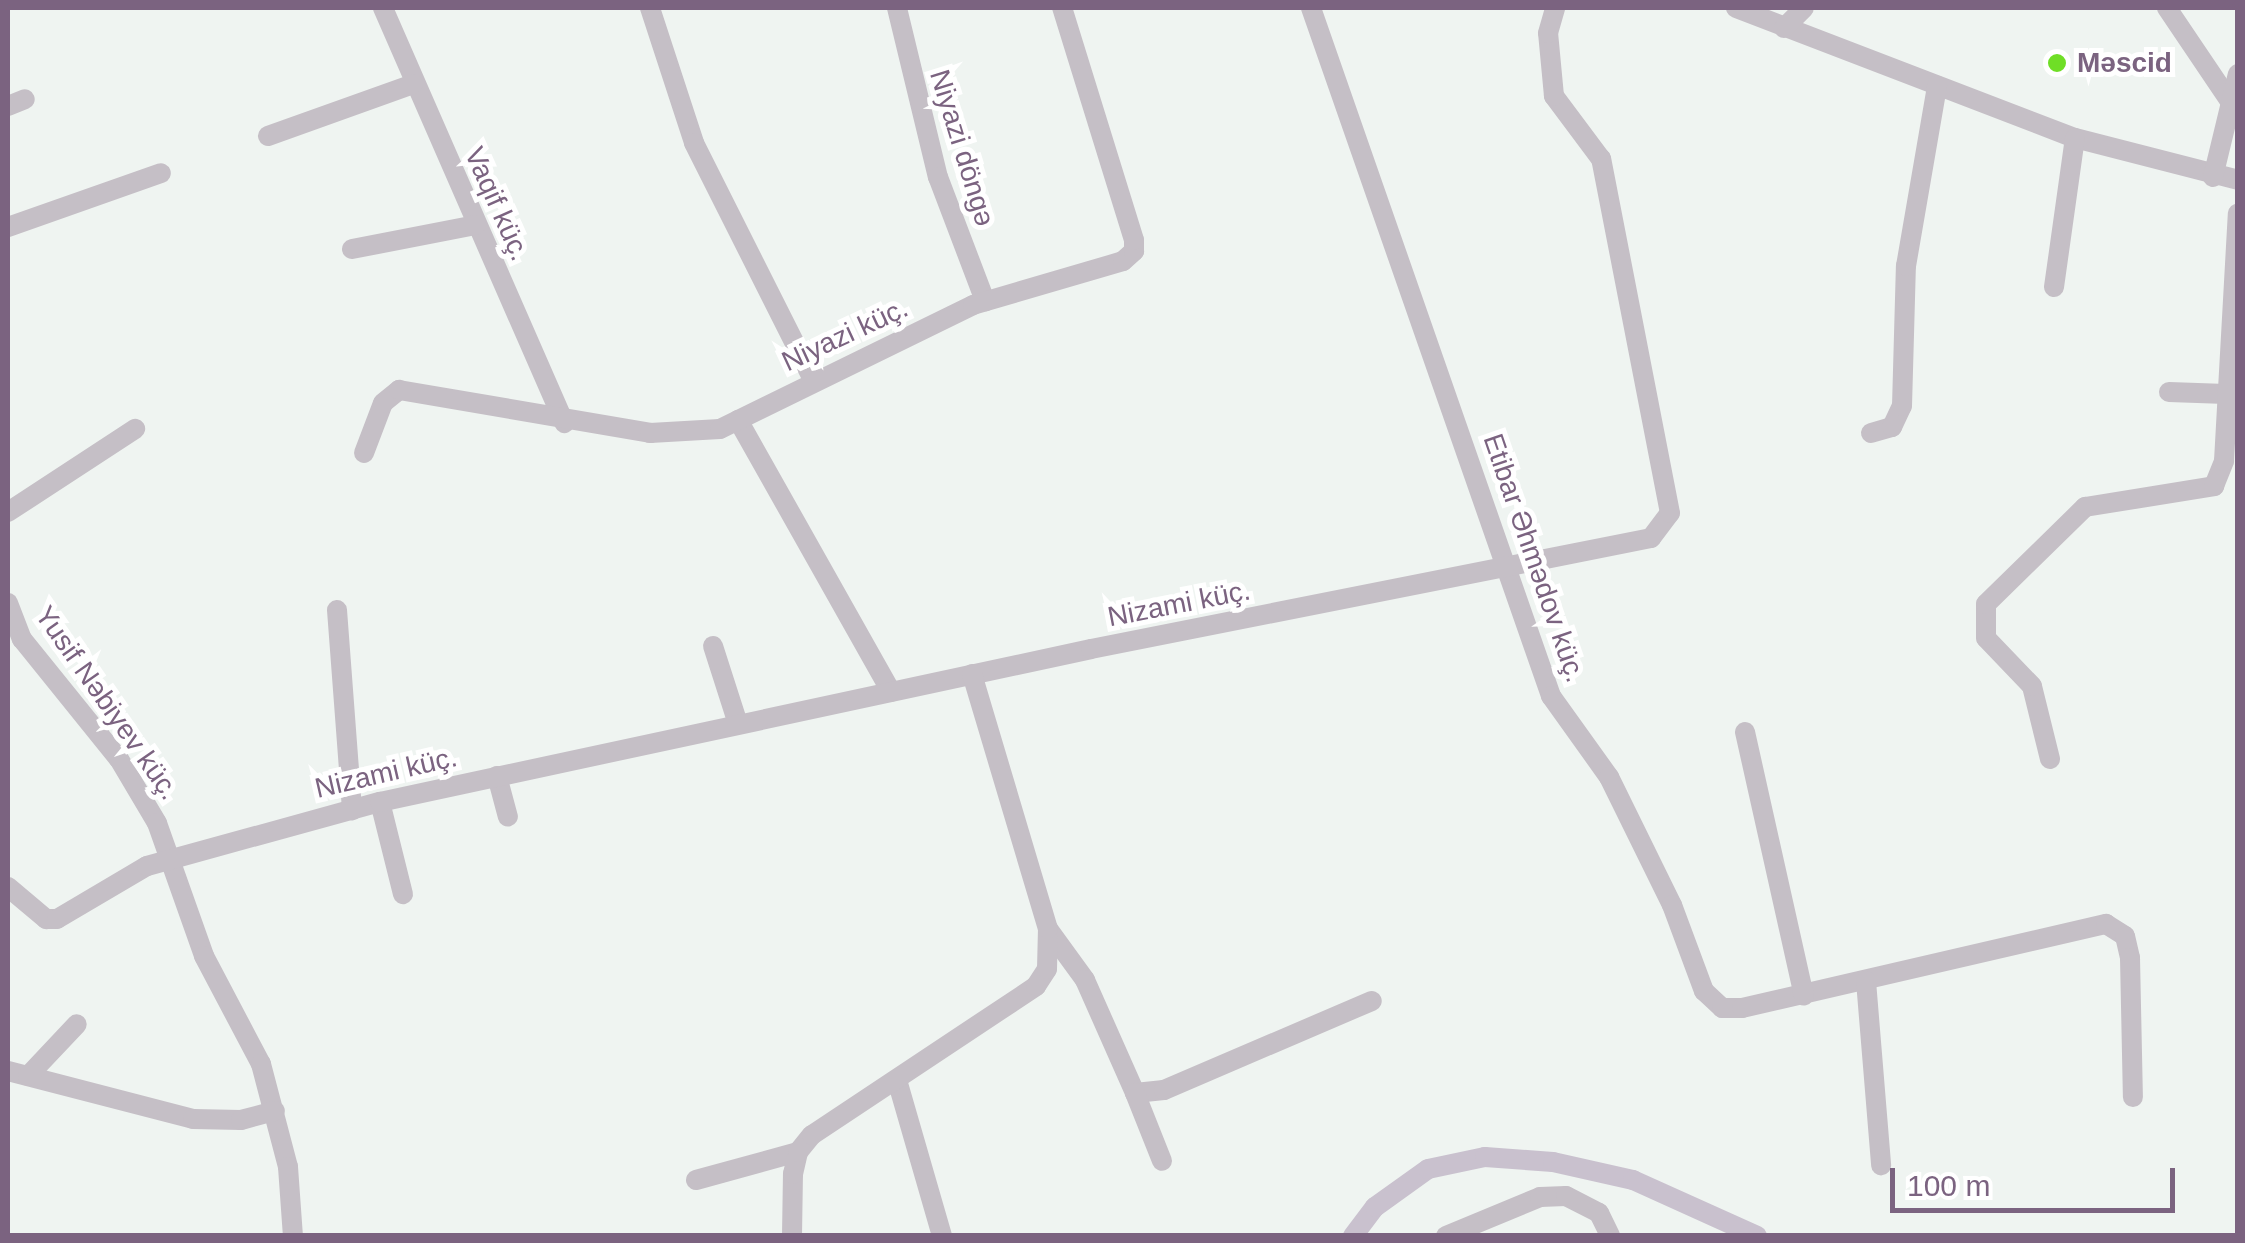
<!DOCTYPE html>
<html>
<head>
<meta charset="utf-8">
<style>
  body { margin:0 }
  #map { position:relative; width:2245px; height:1243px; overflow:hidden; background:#eff4f1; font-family:Arial,sans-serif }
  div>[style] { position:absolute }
  .canal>* { height:20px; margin:-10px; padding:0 10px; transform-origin:10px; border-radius:10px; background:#c9c1ce }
  .minor>* { height:20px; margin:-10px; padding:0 10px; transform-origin:10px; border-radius:10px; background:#c5bfc6 }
  .dots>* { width:28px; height:28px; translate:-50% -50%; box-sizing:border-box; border:5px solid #fff; border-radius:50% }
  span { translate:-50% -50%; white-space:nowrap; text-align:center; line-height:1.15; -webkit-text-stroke:10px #fff; paint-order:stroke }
  .poi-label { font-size:28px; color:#7b6380; font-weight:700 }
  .left { translate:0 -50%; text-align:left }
  .street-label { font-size:28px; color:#7b6380 }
  .frame { position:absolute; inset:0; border:10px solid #7b6380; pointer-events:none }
  .scale { position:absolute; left:1890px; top:1168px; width:285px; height:45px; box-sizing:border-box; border:5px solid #7b6380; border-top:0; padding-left:12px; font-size:30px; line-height:35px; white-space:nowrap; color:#7b6380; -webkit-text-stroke:8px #fff; paint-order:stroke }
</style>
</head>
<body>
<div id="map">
  <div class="canal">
    <div style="left:1353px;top:1236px;width:36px;rotate:-53deg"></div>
    <div style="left:1375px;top:1207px;width:65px;rotate:-35.6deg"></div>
    <div style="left:1428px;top:1169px;width:58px;rotate:-11.9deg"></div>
    <div style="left:1485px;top:1157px;width:68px;rotate:4.2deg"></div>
    <div style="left:1553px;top:1162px;width:82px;rotate:12.7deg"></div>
    <div style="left:1633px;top:1180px;width:136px;rotate:24.3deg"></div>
  </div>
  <div class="minor">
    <div style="left:383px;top:8px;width:453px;rotate:66.4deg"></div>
    <div style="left:650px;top:8px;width:142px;rotate:71.9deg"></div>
    <div style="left:694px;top:143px;width:265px;rotate:63.3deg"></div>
    <div style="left:897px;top:8px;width:174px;rotate:76.4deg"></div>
    <div style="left:938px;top:177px;width:133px;rotate:69.2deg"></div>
    <div style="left:1311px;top:8px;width:729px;rotate:70.77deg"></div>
    <div style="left:1551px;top:696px;width:100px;rotate:54.4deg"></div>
    <div style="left:1609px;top:777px;width:143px;rotate:63.8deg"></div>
    <div style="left:1672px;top:905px;width:92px;rotate:69.6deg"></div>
    <div style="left:1704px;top:991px;width:25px;rotate:43deg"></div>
    <div style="left:1722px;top:1008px;width:20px"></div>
    <div style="left:1742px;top:1008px;width:374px;rotate:-13deg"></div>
    <div style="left:2106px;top:924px;width:22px;rotate:32deg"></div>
    <div style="left:2125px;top:936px;width:23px;rotate:77deg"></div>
    <div style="left:2130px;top:958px;width:139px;rotate:88.8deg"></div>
    <div style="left:1736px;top:8px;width:363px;rotate:21deg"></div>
    <div style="left:2075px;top:138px;width:168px;rotate:14.4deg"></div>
    <div style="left:2167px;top:8px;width:111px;rotate:56deg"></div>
    <div style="left:1784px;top:28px;width:28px;rotate:-45deg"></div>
    <div style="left:8px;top:106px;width:18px;rotate:-22deg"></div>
    <div style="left:268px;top:136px;width:154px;rotate:-19.7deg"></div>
    <div style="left:2213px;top:177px;width:106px;rotate:-76.4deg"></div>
    <div style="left:8px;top:227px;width:162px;rotate:-19.4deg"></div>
    <div style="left:352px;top:249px;width:126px;rotate:-11deg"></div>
    <div style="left:2054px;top:287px;width:150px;rotate:-82deg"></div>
    <div style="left:2169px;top:392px;width:57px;rotate:2deg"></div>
    <div style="left:738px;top:420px;width:312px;rotate:60.6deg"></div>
    <div style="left:1871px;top:433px;width:22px;rotate:-16deg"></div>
    <div style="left:1892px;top:427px;width:23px;rotate:-65deg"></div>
    <div style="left:1902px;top:406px;width:140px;rotate:-88.4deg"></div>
    <div style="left:1906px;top:266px;width:183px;rotate:-80.2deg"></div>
    <div style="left:364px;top:453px;width:53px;rotate:-69.2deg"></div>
    <div style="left:383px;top:403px;width:21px;rotate:-39deg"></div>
    <div style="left:399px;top:390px;width:255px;rotate:9.7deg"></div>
    <div style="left:650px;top:433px;width:70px;rotate:-3.3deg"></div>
    <div style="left:720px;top:429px;width:282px;rotate:-26.1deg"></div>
    <div style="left:973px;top:305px;width:156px;rotate:-16.3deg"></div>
    <div style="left:1123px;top:261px;width:15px;rotate:-42deg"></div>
    <div style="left:1134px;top:251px;width:11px;rotate:-90deg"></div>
    <div style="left:1134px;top:240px;width:243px;rotate:-107.2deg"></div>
    <div style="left:8px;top:512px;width:152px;rotate:-33.2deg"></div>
    <div style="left:8px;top:603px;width:39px;rotate:69deg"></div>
    <div style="left:22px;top:639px;width:154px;rotate:51.1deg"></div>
    <div style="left:119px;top:759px;width:74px;rotate:59.3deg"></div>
    <div style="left:157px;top:823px;width:141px;rotate:70.5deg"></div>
    <div style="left:204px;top:956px;width:122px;rotate:62.2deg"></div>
    <div style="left:261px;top:1064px;width:106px;rotate:75.3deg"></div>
    <div style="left:288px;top:1167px;width:69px;rotate:85.9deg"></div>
    <div style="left:337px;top:610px;width:201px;rotate:85.7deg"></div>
    <div style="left:713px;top:646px;width:82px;rotate:72.2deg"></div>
    <div style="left:1745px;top:732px;width:270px;rotate:77.4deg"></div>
    <div style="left:2050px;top:759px;width:75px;rotate:-103.9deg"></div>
    <div style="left:2032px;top:686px;width:66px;rotate:-133.8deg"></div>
    <div style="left:1986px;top:638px;width:34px;rotate:-90deg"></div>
    <div style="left:1986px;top:604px;width:139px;rotate:-44.4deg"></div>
    <div style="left:2085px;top:507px;width:131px;rotate:-9.2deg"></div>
    <div style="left:2214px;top:486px;width:27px;rotate:-68deg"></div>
    <div style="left:2224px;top:461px;width:248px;rotate:-86.8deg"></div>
    <div style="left:497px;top:776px;width:42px;rotate:75deg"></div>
    <div style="left:380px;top:802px;width:95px;rotate:76deg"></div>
    <div style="left:8px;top:887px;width:50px;rotate:40.1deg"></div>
    <div style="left:46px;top:919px;width:11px"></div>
    <div style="left:57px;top:919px;width:104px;rotate:-30.5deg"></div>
    <div style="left:147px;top:866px;width:242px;rotate:-15.4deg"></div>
    <div style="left:380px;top:802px;width:727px;rotate:-12.14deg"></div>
    <div style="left:1091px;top:649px;width:571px;rotate:-11.21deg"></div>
    <div style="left:1651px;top:538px;width:31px;rotate:-53deg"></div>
    <div style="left:1670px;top:513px;width:361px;rotate:-101deg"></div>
    <div style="left:1601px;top:159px;width:79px;rotate:-126.7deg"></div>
    <div style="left:1554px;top:96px;width:63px;rotate:-95.4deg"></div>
    <div style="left:1548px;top:33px;width:26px;rotate:-74deg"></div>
    <div style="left:1048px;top:929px;width:63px;rotate:54deg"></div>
    <div style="left:1085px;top:980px;width:124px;rotate:66.1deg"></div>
    <div style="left:1135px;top:1093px;width:29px;rotate:-6deg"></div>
    <div style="left:1164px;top:1090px;width:226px;rotate:-23.2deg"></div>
    <div style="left:1866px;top:981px;width:185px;rotate:85.3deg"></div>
    <div style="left:8px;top:1071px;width:191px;rotate:14.5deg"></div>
    <div style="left:193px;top:1119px;width:48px;rotate:1.2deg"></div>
    <div style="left:241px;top:1120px;width:35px;rotate:-15deg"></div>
    <div style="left:28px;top:1076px;width:71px;rotate:-46.7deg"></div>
    <div style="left:897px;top:1080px;width:162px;rotate:73.9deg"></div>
    <div style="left:1135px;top:1093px;width:73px;rotate:68.3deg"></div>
    <div style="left:696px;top:1180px;width:106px;rotate:-15.4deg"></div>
    <div style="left:792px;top:1236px;width:62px;rotate:-89.1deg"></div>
    <div style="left:793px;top:1174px;width:23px;rotate:-77deg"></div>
    <div style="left:798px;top:1152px;width:22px;rotate:-51deg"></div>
    <div style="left:812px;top:1135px;width:269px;rotate:-33.6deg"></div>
    <div style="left:1036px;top:986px;width:20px;rotate:-57deg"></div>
    <div style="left:1047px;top:969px;width:40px;rotate:-88.6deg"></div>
    <div style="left:1048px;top:929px;width:266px;rotate:-106.6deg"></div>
    <div style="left:1446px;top:1236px;width:102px;rotate:-22.5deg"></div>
    <div style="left:1540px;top:1197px;width:26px;rotate:-2deg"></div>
    <div style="left:1566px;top:1196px;width:37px;rotate:27deg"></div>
    <div style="left:1599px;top:1213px;width:25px;rotate:64deg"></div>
  </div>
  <div class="dots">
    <div style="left:2057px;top:63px;background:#6fde26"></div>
  </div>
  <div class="poi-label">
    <span class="left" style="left:2077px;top:63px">Məscid</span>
  </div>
  <div class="street-label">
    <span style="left:962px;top:148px;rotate:73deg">Niyazi döngə</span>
    <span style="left:497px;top:204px;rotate:66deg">Vaqif küç.</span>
    <span style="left:845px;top:335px;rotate:-25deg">Niyazi küç.</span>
    <span style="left:1534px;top:558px;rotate:71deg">Etibar Əhmədov küç.</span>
    <span style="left:1179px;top:604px;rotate:-11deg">Nizami küç.</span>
    <span style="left:107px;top:703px;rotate:55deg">Yusif Nəbiyev küç.</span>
    <span style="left:386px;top:773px;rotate:-13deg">Nizami küç.</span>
  </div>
  <div class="frame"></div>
  <div class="scale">100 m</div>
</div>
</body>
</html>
